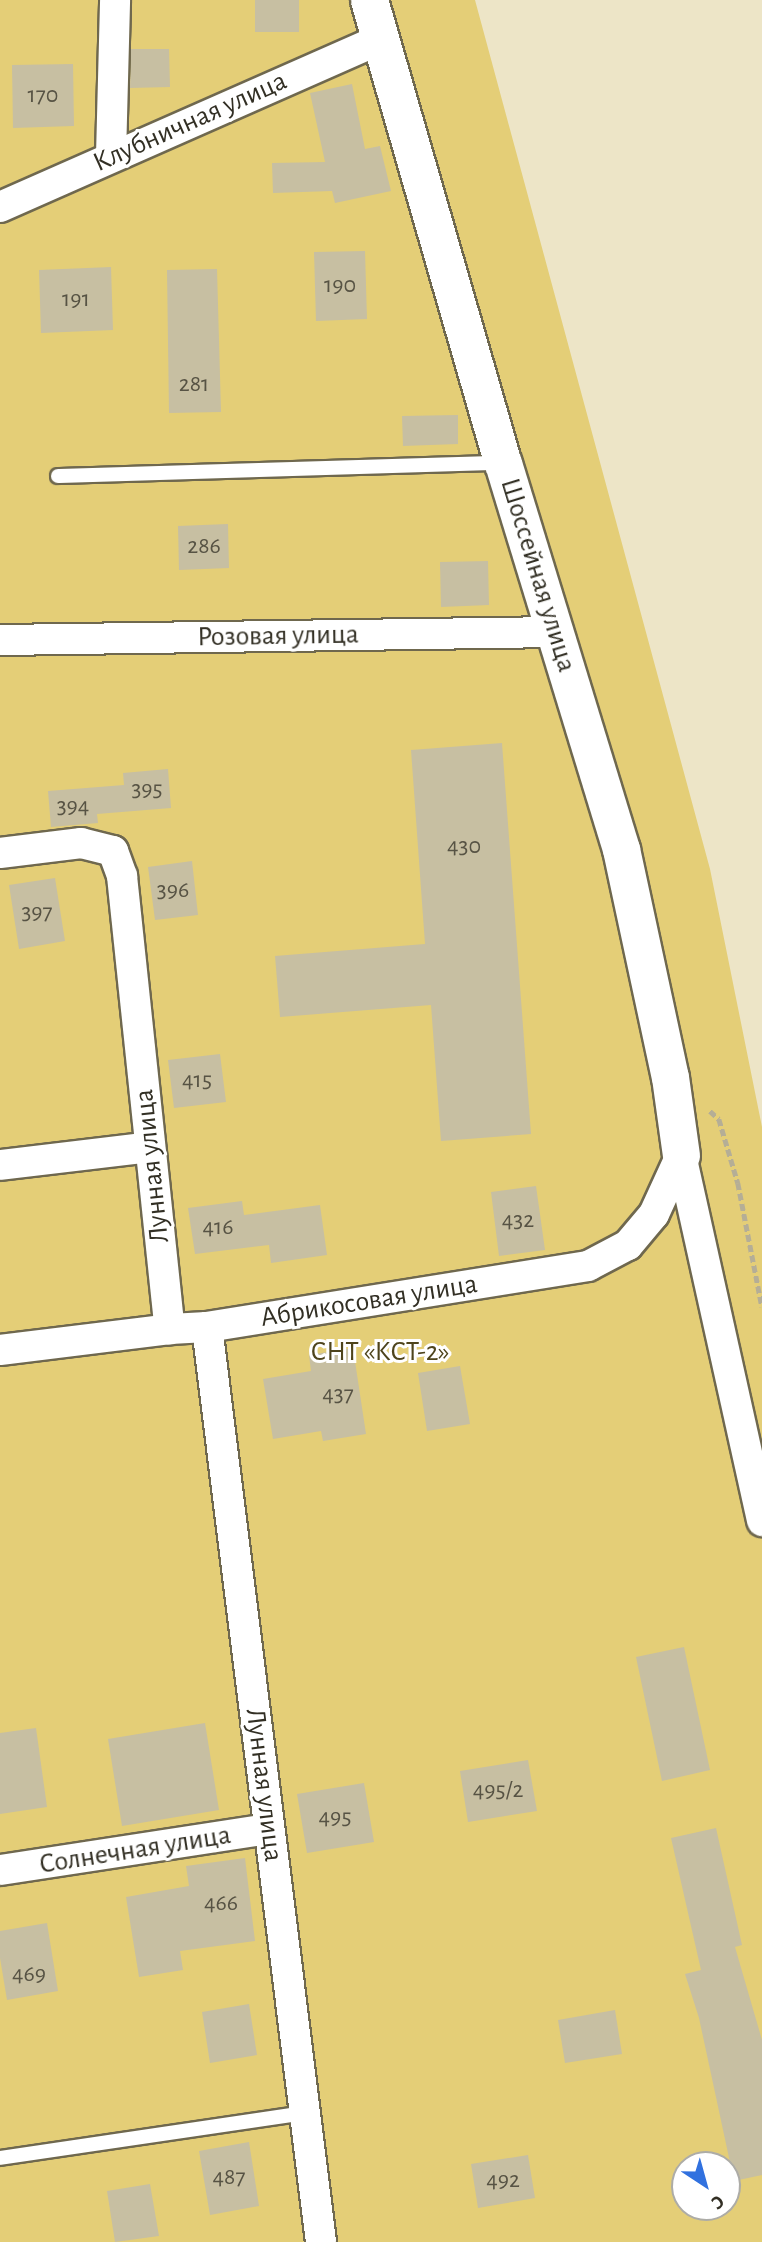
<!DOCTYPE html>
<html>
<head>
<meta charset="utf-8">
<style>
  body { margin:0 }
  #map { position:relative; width:762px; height:2242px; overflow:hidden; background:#ede5c7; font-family:"Alegreya Sans",sans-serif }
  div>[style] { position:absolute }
  .green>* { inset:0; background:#e4ce77 }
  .building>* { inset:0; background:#c7bfa2 }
  .path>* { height:4.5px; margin-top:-2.25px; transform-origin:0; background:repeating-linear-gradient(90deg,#b5ae96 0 7px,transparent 0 10.5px) }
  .roads { filter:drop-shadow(2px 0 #6f684e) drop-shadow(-2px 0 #6f684e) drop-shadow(0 2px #6f684e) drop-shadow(0 -2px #6f684e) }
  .service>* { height:14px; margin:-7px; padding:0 7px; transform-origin:7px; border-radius:7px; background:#fff }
  .minor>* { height:30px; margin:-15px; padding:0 15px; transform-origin:15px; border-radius:15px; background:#fff }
  .tertiary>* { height:37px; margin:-18.5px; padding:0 18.5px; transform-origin:18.5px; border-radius:18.5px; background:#fff }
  span { translate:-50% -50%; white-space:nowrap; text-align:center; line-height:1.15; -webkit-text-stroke:6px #fff; paint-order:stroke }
  .number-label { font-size:24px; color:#575344 }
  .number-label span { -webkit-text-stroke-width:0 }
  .street-label { font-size:28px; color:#322f24 }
  .park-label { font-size:28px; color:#4e441c }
  .north { position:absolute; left:671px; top:2151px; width:70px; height:70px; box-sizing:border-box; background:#fff; border:2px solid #adaca7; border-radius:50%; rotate:144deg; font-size:19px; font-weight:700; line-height:28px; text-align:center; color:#322f24 }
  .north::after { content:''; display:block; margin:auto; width:24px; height:32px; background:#3171df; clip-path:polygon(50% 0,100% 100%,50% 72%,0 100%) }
</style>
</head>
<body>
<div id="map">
  <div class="green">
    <div style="clip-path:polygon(evenodd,0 0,475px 0,710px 869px,762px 1127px,762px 2242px,0 2242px,0 0,685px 2165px,727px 2165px,727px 2207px,685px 2207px,685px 2165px)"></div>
  </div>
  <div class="building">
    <div style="clip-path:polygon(255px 0,299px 0,299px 32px,255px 32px)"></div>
    <div style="clip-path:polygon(131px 49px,169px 49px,170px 87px,130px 88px)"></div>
    <div style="clip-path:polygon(73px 64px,74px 126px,13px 128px,12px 65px)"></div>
    <div style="clip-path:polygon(352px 84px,365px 149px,380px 146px,391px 191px,335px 203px,332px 191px,273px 193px,272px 163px,325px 162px,310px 93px)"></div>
    <div style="clip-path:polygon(365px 251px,367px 319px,316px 321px,314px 252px)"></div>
    <div style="clip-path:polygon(111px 267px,113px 330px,41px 333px,39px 270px)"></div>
    <div style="clip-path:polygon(217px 269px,221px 412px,169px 413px,167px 270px)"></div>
    <div style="clip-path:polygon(458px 415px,458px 444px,403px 446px,402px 416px)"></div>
    <div style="clip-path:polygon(228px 524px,229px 568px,179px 570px,178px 526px)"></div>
    <div style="clip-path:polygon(488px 561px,489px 605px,441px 607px,440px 562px)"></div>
    <div style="clip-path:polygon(502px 743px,531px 1134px,441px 1141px,431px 1005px,280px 1017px,275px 956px,425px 944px,411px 750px)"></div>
    <div style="clip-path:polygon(168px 769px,171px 808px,97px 814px,98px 823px,51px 827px,48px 791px,124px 785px,123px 773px)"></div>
    <div style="clip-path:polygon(192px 861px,198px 915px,155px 920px,148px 867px)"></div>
    <div style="clip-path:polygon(55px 878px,65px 941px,19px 949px,9px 885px)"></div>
    <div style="clip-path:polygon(220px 1054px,226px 1102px,174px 1108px,168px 1060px)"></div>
    <div style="clip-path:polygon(536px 1186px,545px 1250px,499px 1256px,491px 1192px)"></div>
    <div style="clip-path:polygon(242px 1201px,244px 1215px,320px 1205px,327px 1255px,271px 1263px,269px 1245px,195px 1254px,188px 1208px)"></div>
    <div style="clip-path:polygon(353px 1348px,366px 1434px,323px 1441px,321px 1431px,273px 1439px,263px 1379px,311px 1371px,309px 1355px)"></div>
    <div style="clip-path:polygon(460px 1366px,470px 1424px,427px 1431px,418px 1373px)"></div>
    <div style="clip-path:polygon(684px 1647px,710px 1770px,662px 1781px,636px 1657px)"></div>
    <div style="clip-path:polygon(205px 1723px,219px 1810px,122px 1826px,108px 1739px)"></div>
    <div style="clip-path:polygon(36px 1728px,47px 1807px,0 1814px,0 1733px)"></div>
    <div style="clip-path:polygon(528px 1760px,537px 1811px,468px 1822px,460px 1771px)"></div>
    <div style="clip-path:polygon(364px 1783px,374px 1842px,307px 1853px,297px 1794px)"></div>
    <div style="clip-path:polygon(716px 1828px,742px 1945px,735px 1947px,762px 2040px,762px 2175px,734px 2181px,699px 2018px,685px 1974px,701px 1970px,671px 1838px)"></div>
    <div style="clip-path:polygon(245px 1858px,255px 1941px,180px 1951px,183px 1970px,139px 1977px,126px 1897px,189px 1886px,186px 1866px)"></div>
    <div style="clip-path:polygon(47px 1923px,58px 1991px,7px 2000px,0 1958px,0 1931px)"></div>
    <div style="clip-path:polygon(249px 2004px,257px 2055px,210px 2063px,202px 2012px)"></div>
    <div style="clip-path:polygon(615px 2010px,622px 2054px,565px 2063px,558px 2020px)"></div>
    <div style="clip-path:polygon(249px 2142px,259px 2206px,210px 2215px,199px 2151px)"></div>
    <div style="clip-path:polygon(528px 2155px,535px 2198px,478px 2208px,471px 2164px)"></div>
    <div style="clip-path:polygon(150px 2184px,159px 2236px,115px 2242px,107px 2191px)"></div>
  </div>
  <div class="path">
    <div style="left:710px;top:1111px;width:12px;rotate:42deg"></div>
    <div style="left:719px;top:1119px;width:67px;rotate:73.5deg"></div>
    <div style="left:738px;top:1183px;width:126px;rotate:79deg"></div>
  </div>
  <div class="roads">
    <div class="service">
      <div style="left:58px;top:476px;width:444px;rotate:-1.7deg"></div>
      <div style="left:0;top:2158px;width:308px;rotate:-8.4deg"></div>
    </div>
    <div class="minor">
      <div style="left:111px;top:156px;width:156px;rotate:-88.5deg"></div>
      <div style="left:0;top:207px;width:416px;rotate:-23.8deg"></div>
      <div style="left:0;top:640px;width:557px;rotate:-0.82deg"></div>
      <div style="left:0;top:853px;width:82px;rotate:-7deg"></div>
      <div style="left:81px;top:843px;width:33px;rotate:14deg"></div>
      <div style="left:113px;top:851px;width:27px;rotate:70deg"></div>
      <div style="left:122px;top:876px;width:456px;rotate:84deg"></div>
      <div style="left:681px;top:1155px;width:375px;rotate:77.5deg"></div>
      <div style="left:0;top:1165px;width:151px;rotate:-6.8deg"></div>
      <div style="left:207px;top:1327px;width:922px;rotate:82.9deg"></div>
      <div style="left:0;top:1350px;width:171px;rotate:-7deg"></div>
      <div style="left:170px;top:1329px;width:37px;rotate:-3deg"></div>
      <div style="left:207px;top:1327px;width:386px;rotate:-9.1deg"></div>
      <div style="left:588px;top:1266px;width:45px;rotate:-27.7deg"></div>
      <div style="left:628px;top:1245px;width:40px;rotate:-50deg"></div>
      <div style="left:654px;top:1214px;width:65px;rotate:-65.4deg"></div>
      <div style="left:0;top:1870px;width:272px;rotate:-8.7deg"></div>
    </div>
    <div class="tertiary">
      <div style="left:369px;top:0;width:482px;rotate:73.9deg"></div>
      <div style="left:503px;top:463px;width:404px;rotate:73deg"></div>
      <div style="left:621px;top:849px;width:233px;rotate:77.9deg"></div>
      <div style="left:670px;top:1077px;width:79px;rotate:82deg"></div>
    </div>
  </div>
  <div class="number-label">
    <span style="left:43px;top:96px">170</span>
    <span style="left:340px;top:286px">190</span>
    <span style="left:76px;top:300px">191</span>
    <span style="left:194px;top:385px">281</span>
    <span style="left:204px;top:547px">286</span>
    <span style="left:147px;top:790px">395</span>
    <span style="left:73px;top:807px">394</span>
    <span style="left:464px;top:847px">430</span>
    <span style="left:173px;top:891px">396</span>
    <span style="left:37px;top:913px">397</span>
    <span style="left:197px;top:1081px">415</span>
    <span style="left:518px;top:1221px">432</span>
    <span style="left:218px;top:1228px">416</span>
    <span style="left:338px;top:1395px">437</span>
    <span style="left:498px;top:1791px">495/2</span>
    <span style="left:335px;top:1818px">495</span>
    <span style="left:221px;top:1904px">466</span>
    <span style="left:29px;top:1975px">469</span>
    <span style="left:229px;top:2178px">487</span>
    <span style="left:503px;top:2181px">492</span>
  </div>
  <div class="street-label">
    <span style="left:190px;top:122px;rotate:-24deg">Клубничная улица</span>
    <span style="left:538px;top:575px;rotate:73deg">Шоссейная улица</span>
    <span style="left:278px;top:636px;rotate:-1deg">Розовая улица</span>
    <span style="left:152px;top:1166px;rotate:-96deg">Лунная улица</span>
    <span style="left:369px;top:1301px;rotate:-9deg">Абрикосовая улица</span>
    <span style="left:264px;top:1785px;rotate:83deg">Лунная улица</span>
    <span style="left:135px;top:1850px;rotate:-9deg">Солнечная улица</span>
  </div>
  <div class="park-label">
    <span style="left:380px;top:1352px">СНТ «КСТ-2»</span>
  </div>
  <div class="north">С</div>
</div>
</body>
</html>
